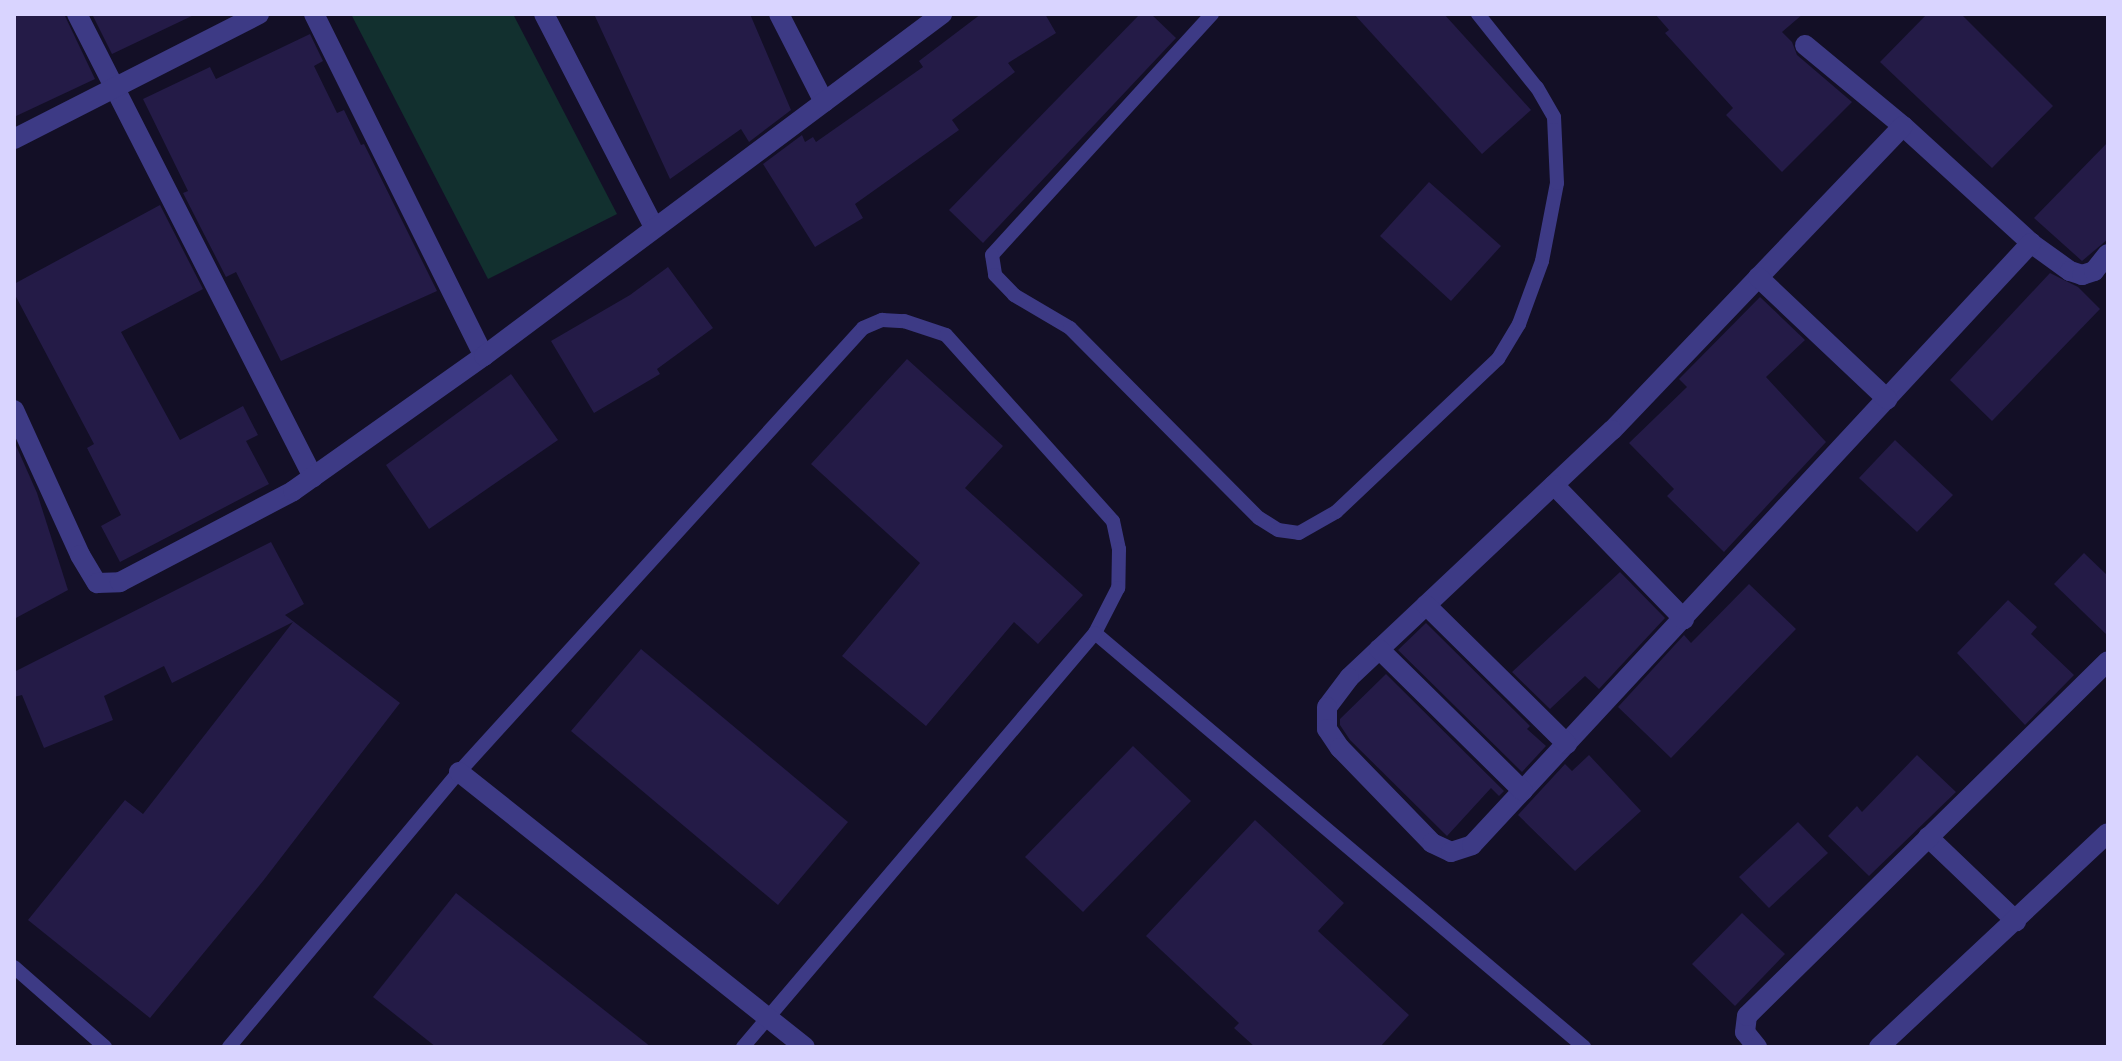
<!DOCTYPE html>
<html>
<head>
<meta charset="utf-8">
<style>
  body { margin:0 }
  #map { position:relative; width:2122px; height:1061px; overflow:hidden; background:#130f26; font-family:Raleway,sans-serif }
  div>[style] { position:absolute }
  .green>* { inset:0; background:#12302f }
  .building>* { inset:0; background:#241b47 }
  .service>* { height:14px; margin:-7px; padding:0 7px; transform-origin:7px; border-radius:7px; background:#3d3a85 }
  .minor>* { height:20px; margin:-10px; padding:0 10px; transform-origin:10px; border-radius:10px; background:#3d3a85 }
  span { translate:-50% -50%; white-space:nowrap; text-align:center; line-height:1.15; -webkit-text-stroke:6px #130f26; paint-order:stroke }
  .frame { position:absolute; inset:0; border:16px solid #d9d4ff; pointer-events:none }
</style>
</head>
<body>
<div id="map">
  <div class="green">
    <div style="clip-path:polygon(351px 14px,513px 14px,617px 214px,488px 279px)"></div>
  </div>
  <div class="building">
    <div style="clip-path:polygon(14px 14px,64px 14px,95px 79px,14px 117px)"></div>
    <div style="clip-path:polygon(92px 14px,196px 14px,112px 54px)"></div>
    <div style="clip-path:polygon(594px 14px,750px 14px,791px 110px,749px 142px,741px 129px,670px 179px)"></div>
    <div style="clip-path:polygon(981px 14px,1045px 14px,1056px 33px,1008px 63px,1015px 72px,952px 120px,959px 130px,855px 204px,863px 218px,815px 247px,763px 164px,802px 135px,805px 142px,813px 137px,816px 142px,923px 67px,919px 61px)"></div>
    <div style="clip-path:polygon(1140px 14px,1151px 14px,1176px 38px,983px 243px,949px 210px)"></div>
    <div style="clip-path:polygon(1354px 14px,1444px 14px,1531px 110px,1482px 154px)"></div>
    <div style="clip-path:polygon(1655px 14px,1803px 14px,1782px 32px,1792px 42px,1797px 55px,1852px 102px,1782px 172px,1726px 115px,1733px 108px,1665px 33px,1669px 30px)"></div>
    <div style="clip-path:polygon(1927px 14px,1961px 14px,2053px 106px,1992px 168px,1880px 62px)"></div>
    <div style="clip-path:polygon(310px 34px,323px 61px,314px 66px,337px 113px,344px 110px,361px 145px,364px 144px,437px 291px,281px 361px,236px 272px,226px 277px,183px 193px,188px 191px,143px 99px,210px 67px,216px 79px)"></div>
    <div style="clip-path:polygon(2108px 142px,2108px 239px,2082px 261px,2034px 218px)"></div>
    <div style="clip-path:polygon(1429px 182px,1501px 246px,1451px 301px,1380px 236px)"></div>
    <div style="clip-path:polygon(160px 205px,203px 289px,121px 332px,180px 440px,243px 406px,258px 435px,246px 441px,269px 484px,120px 562px,101px 526px,121px 515px,87px 448px,94px 444px,14px 293px,14px 284px)"></div>
    <div style="clip-path:polygon(668px 267px,713px 328px,657px 369px,660px 374px,594px 413px,551px 341px,630px 295px)"></div>
    <div style="clip-path:polygon(2050px 273px,2078px 287px,2100px 309px,1992px 421px,1950px 380px)"></div>
    <div style="clip-path:polygon(1760px 297px,1805px 340px,1766px 377px,1826px 442px,1724px 552px,1667px 496px,1674px 489px,1629px 443px,1687px 387px,1679px 379px)"></div>
    <div style="clip-path:polygon(907px 359px,1003px 446px,965px 488px,1083px 595px,1038px 644px,1014px 622px,926px 726px,842px 656px,920px 563px,811px 464px)"></div>
    <div style="clip-path:polygon(511px 374px,558px 440px,429px 529px,386px 465px)"></div>
    <div style="clip-path:polygon(1895px 440px,1953px 495px,1917px 532px,1859px 478px)"></div>
    <div style="clip-path:polygon(14px 441px,37px 493px,68px 590px,14px 619px)"></div>
    <div style="clip-path:polygon(271px 542px,304px 604px,285px 615px,400px 703px,263px 881px,150px 1018px,28px 920px,125px 800px,143px 814px,293px 622px,172px 683px,164px 666px,104px 696px,113px 720px,44px 748px,22px 695px,14px 697px,14px 672px)"></div>
    <div style="clip-path:polygon(2084px 553px,2108px 576px,2108px 636px,2054px 584px)"></div>
    <div style="clip-path:polygon(1620px 572px,1665px 618px,1599px 689px,1585px 676px,1550px 709px,1512px 672px)"></div>
    <div style="clip-path:polygon(1749px 584px,1796px 629px,1671px 758px,1618px 707px,1684px 635px,1691px 643px)"></div>
    <div style="clip-path:polygon(2008px 600px,2037px 627px,2031px 634px,2074px 675px,2025px 725px,1957px 653px)"></div>
    <div style="clip-path:polygon(1426px 623px,1530px 726px,1527px 729px,1546px 746px,1522px 772px,1398px 650px)"></div>
    <div style="clip-path:polygon(641px 649px,848px 822px,778px 905px,571px 731px)"></div>
    <div style="clip-path:polygon(1386px 674px,1504px 791px,1499px 796px,1491px 788px,1447px 836px,1350px 740px,1340px 725px,1340px 719px)"></div>
    <div style="clip-path:polygon(1133px 746px,1191px 801px,1083px 912px,1025px 857px)"></div>
    <div style="clip-path:polygon(1589px 755px,1641px 811px,1575px 871px,1518px 815px,1565px 764px,1572px 771px)"></div>
    <div style="clip-path:polygon(1917px 755px,1956px 792px,1869px 876px,1828px 836px,1857px 806px,1862px 812px)"></div>
    <div style="clip-path:polygon(1255px 820px,1344px 903px,1318px 931px,1409px 1015px,1380px 1047px,1255px 1047px,1234px 1028px,1239px 1023px,1146px 936px)"></div>
    <div style="clip-path:polygon(1798px 822px,1828px 853px,1769px 908px,1739px 877px)"></div>
    <div style="clip-path:polygon(456px 893px,651px 1047px,436px 1047px,373px 997px)"></div>
    <div style="clip-path:polygon(1742px 913px,1785px 954px,1735px 1006px,1692px 964px)"></div>
  </div>
  <div class="service">
    <div style="left:1212px;top:14px;width:326px;rotate:132.4deg"></div>
    <div style="left:992px;top:255px;width:20px;rotate:81deg"></div>
    <div style="left:995px;top:275px;width:28px;rotate:46deg"></div>
    <div style="left:1014px;top:295px;width:65px;rotate:30.5deg"></div>
    <div style="left:1070px;top:328px;width:268px;rotate:45.2deg"></div>
    <div style="left:1259px;top:518px;width:22px;rotate:32deg"></div>
    <div style="left:1278px;top:530px;width:21px;rotate:8deg"></div>
    <div style="left:1299px;top:533px;width:43px;rotate:-29.6deg"></div>
    <div style="left:1336px;top:512px;width:223px;rotate:-43.4deg"></div>
    <div style="left:1498px;top:359px;width:41px;rotate:-59deg"></div>
    <div style="left:1519px;top:324px;width:67px;rotate:-69.9deg"></div>
    <div style="left:1542px;top:261px;width:79px;rotate:-79.1deg"></div>
    <div style="left:1557px;top:183px;width:66px;rotate:-92.6deg"></div>
    <div style="left:1554px;top:117px;width:34px;rotate:-120deg"></div>
    <div style="left:1537px;top:88px;width:95px;rotate:-128.6deg"></div>
    <div style="left:14px;top:967px;width:121px;rotate:41.3deg"></div>
    <div style="left:229px;top:1047px;width:359px;rotate:-50.1deg"></div>
    <div style="left:459px;top:772px;width:600px;rotate:-47.7deg"></div>
    <div style="left:863px;top:328px;width:21px;rotate:-23deg"></div>
    <div style="left:882px;top:320px;width:22px;rotate:3deg"></div>
    <div style="left:904px;top:321px;width:44px;rotate:18.4deg"></div>
    <div style="left:946px;top:335px;width:250px;rotate:48.1deg"></div>
    <div style="left:1113px;top:521px;width:29px;rotate:78deg"></div>
    <div style="left:1119px;top:549px;width:39px;rotate:91deg"></div>
    <div style="left:1118px;top:588px;width:51px;rotate:117.1deg"></div>
    <div style="left:1095px;top:633px;width:641px;rotate:40.25deg"></div>
    <div style="left:743px;top:1047px;width:543px;rotate:-49.63deg"></div>
  </div>
  <div class="minor">
    <div style="left:77px;top:14px;width:520px;rotate:62.99deg"></div>
    <div style="left:314px;top:14px;width:382px;rotate:63.6deg"></div>
    <div style="left:544px;top:14px;width:240px;rotate:62.7deg"></div>
    <div style="left:779px;top:14px;width:99px;rotate:62.9deg"></div>
    <div style="left:1805px;top:45px;width:127px;rotate:39.6deg"></div>
    <div style="left:1903px;top:126px;width:173px;rotate:42.4deg"></div>
    <div style="left:2031px;top:243px;width:48px;rotate:35.7deg"></div>
    <div style="left:2070px;top:271px;width:13px;rotate:18deg"></div>
    <div style="left:2082px;top:275px;width:13px;rotate:-18deg"></div>
    <div style="left:2094px;top:271px;width:22px;rotate:-51deg"></div>
    <div style="left:1903px;top:126px;width:421px;rotate:133.7deg"></div>
    <div style="left:1612px;top:430px;width:361px;rotate:136.7deg"></div>
    <div style="left:1349px;top:678px;width:36px;rotate:127deg"></div>
    <div style="left:1327px;top:707px;width:22px;rotate:90deg"></div>
    <div style="left:1327px;top:729px;width:23px;rotate:56deg"></div>
    <div style="left:1340px;top:748px;width:132px;rotate:45.9deg"></div>
    <div style="left:1432px;top:843px;width:21px;rotate:25deg"></div>
    <div style="left:1451px;top:852px;width:22px;rotate:-18deg"></div>
    <div style="left:1472px;top:845px;width:822px;rotate:-47.12deg"></div>
    <div style="left:14px;top:139px;width:275px;rotate:-27deg"></div>
    <div style="left:1758px;top:277px;width:178px;rotate:43.4deg"></div>
    <div style="left:14px;top:410px;width:159px;rotate:65.5deg"></div>
    <div style="left:80px;top:555px;width:33px;rotate:59deg"></div>
    <div style="left:97px;top:583px;width:23px;rotate:-2deg"></div>
    <div style="left:120px;top:582px;width:195px;rotate:-27.7deg"></div>
    <div style="left:293px;top:491px;width:234px;rotate:-35.3deg"></div>
    <div style="left:484px;top:356px;width:572px;rotate:-36.75deg"></div>
    <div style="left:1554px;top:485px;width:187px;rotate:45.9deg"></div>
    <div style="left:1426px;top:605px;width:198px;rotate:44.6deg"></div>
    <div style="left:1379px;top:649px;width:202px;rotate:44.6deg"></div>
    <div style="left:459px;top:772px;width:442px;rotate:38.5deg"></div>
    <div style="left:1928px;top:837px;width:122px;rotate:43.7deg"></div>
    <div style="left:1757px;top:1047px;width:19px;rotate:-129deg"></div>
    <div style="left:1745px;top:1032px;width:16px;rotate:-83deg"></div>
    <div style="left:1747px;top:1016px;width:506px;rotate:-44.52deg"></div>
    <div style="left:1879px;top:1047px;width:313px;rotate:-43.1deg"></div>
  </div>
  <div class="frame"></div>
</div>
</body>
</html>
